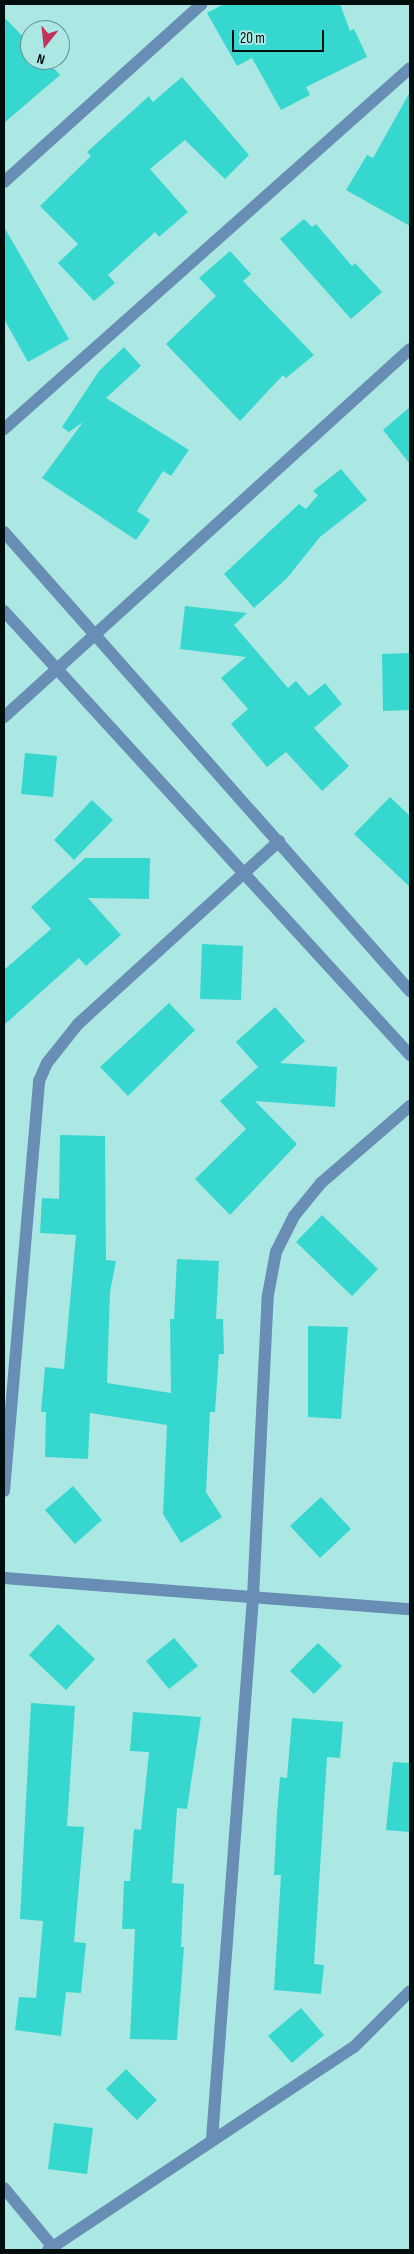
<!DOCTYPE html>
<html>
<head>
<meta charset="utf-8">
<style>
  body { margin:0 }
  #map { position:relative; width:414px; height:2254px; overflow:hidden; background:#ace8e3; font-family:"Sofia Sans Condensed",sans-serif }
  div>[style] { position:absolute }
  .building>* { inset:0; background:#35d7cf }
  .minor>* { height:12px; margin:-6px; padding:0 6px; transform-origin:6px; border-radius:6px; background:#698eb5 }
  span { translate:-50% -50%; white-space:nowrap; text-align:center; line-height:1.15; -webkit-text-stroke:4px #ace8e3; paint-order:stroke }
  .frame { position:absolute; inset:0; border:5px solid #000f0e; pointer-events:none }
  .north { position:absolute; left:20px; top:20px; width:50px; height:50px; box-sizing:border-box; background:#ace8e3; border:1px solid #67918e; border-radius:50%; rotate:196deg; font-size:14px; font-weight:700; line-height:20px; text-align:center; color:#000f0e }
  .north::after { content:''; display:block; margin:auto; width:18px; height:22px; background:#c23259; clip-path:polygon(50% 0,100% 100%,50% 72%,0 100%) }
  .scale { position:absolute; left:232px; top:30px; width:92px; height:22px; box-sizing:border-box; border:2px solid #000f0e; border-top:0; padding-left:6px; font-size:15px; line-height:18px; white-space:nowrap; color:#000f0e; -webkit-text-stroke:4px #ace8e3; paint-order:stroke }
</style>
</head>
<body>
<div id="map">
  <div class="building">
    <div style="clip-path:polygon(224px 4px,340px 4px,350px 31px,354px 29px,367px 57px,306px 87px,310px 95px,281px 110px,252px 58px,237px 66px,207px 13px)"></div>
    <div style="clip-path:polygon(4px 17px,30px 44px,30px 60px,46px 60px,60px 75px,4px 123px)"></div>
    <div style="clip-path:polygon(182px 77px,249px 155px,225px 179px,185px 140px,150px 169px,188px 212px,159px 237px,155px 232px,108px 275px,115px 283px,94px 301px,58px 263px,78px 244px,40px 206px,91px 156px,87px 152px,149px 96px,153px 102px)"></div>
    <div style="clip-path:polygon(410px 92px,410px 226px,346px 190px,367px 155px,373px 158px)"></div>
    <div style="clip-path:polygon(304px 219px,312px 227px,316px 224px,352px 266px,355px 263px,382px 292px,351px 319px,280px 239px)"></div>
    <div style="clip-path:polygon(4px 227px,69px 339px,28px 362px,4px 319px)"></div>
    <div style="clip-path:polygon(230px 251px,251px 274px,243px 281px,314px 355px,286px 378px,283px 375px,240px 421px,166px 344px,216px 296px,199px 278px)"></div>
    <div style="clip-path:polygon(124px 347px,141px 366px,106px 398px,189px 450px,171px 476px,163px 471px,137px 511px,150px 520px,136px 540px,42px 478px,83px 422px,69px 432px,62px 427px,99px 371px)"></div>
    <div style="clip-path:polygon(410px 407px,410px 464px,383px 430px)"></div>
    <div style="clip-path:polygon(341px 469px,367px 500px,320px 537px,287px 578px,254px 608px,224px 574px,299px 504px,306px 509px,318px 495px,313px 491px)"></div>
    <div style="clip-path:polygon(185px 606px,247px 613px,234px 625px,288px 688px,296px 681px,309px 696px,325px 683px,342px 704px,314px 728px,349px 766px,322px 791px,286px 752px,267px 767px,231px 724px,248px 709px,221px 678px,246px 657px,180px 649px)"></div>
    <div style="clip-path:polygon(410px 653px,410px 710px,383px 711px,382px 654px)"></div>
    <div style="clip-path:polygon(25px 753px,57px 756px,53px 797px,21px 794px)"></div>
    <div style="clip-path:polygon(390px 797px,410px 816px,410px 887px,354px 834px)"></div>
    <div style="clip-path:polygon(92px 800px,113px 820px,74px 860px,54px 840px)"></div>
    <div style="clip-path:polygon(85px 858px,150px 858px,149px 899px,88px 898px,121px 935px,86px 966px,79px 958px,4px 1025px,4px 970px,51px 929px,31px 907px)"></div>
    <div style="clip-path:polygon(202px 944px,243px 946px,241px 1000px,200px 999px)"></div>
    <div style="clip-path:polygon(169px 1003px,195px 1030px,128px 1096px,100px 1067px)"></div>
    <div style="clip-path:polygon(275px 1007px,305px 1041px,280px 1063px,337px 1067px,335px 1107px,255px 1101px,297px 1144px,230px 1215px,195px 1179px,246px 1129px,220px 1101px,258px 1067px,236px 1042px)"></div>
    <div style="clip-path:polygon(60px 1135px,105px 1136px,106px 1260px,116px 1261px,110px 1292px,107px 1383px,171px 1393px,170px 1319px,174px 1319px,177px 1259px,219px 1261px,216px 1319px,223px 1319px,224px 1354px,219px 1354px,215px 1412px,210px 1412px,206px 1492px,222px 1517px,181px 1543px,163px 1514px,167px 1425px,90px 1413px,88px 1459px,45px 1457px,46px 1412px,41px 1412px,45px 1367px,64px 1369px,76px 1235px,40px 1233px,42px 1198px,59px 1199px)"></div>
    <div style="clip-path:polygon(322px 1215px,378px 1269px,352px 1296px,296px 1242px)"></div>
    <div style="clip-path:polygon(308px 1326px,348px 1327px,341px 1419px,308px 1417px)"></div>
    <div style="clip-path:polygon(73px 1486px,102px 1520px,75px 1544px,45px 1510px)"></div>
    <div style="clip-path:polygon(321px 1497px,351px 1529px,320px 1558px,290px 1526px)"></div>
    <div style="clip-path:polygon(58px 1624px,95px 1659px,66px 1690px,29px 1655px)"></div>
    <div style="clip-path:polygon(174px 1638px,198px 1666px,169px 1689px,146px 1661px)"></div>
    <div style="clip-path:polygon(318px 1643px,342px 1666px,314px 1694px,290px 1671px)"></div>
    <div style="clip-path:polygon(31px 1703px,75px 1706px,67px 1826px,84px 1827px,74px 1942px,86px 1943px,81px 1993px,66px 1992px,61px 2036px,15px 2030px,19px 1997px,36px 1998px,43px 1921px,20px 1919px)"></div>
    <div style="clip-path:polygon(133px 1712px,201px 1717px,187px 1809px,177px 1808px,172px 1883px,184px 1884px,181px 1947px,184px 1947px,177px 2040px,130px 2039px,135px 1929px,122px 1929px,124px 1881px,130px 1881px,134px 1829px,141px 1830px,149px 1752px,130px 1751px)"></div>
    <div style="clip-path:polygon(292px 1718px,343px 1722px,340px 1758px,327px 1757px,314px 1964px,324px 1965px,321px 1994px,274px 1990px,281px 1875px,274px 1875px,277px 1814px,280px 1777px,287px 1778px)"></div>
    <div style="clip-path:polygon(393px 1762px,410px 1763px,410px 1832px,386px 1830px)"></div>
    <div style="clip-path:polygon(301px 2008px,324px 2035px,292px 2063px,268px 2036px)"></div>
    <div style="clip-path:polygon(126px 2069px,157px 2100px,137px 2120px,106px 2089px)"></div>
    <div style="clip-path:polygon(54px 2123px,93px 2128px,87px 2174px,48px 2169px)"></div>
  </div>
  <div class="minor">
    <div style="left:4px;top:182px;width:266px;rotate:-42deg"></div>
    <div style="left:4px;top:429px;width:543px;rotate:-41.64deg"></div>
    <div style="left:4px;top:532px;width:613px;rotate:48.51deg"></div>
    <div style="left:4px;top:611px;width:602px;rotate:47.56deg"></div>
    <div style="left:4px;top:717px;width:548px;rotate:-42.19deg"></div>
    <div style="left:4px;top:1491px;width:411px;rotate:-85.1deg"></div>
    <div style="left:39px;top:1081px;width:20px;rotate:-66deg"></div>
    <div style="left:47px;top:1063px;width:50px;rotate:-51.5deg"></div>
    <div style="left:78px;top:1024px;width:272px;rotate:-42.3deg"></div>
    <div style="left:4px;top:1578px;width:407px;rotate:4.4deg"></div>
    <div style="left:212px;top:2139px;width:544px;rotate:-85.67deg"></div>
    <div style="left:253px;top:1597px;width:302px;rotate:-87.2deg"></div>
    <div style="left:268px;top:1295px;width:44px;rotate:-79.5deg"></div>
    <div style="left:276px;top:1252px;width:40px;rotate:-63.4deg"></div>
    <div style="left:294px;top:1216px;width:43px;rotate:-50.7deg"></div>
    <div style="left:321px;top:1183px;width:118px;rotate:-40.9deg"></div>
    <div style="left:4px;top:2188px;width:75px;rotate:50.4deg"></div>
    <div style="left:48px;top:2250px;width:367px;rotate:-33.6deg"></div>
    <div style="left:354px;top:2047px;width:79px;rotate:-45deg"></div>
  </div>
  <div class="frame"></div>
  <div class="north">N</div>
  <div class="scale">20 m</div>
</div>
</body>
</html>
